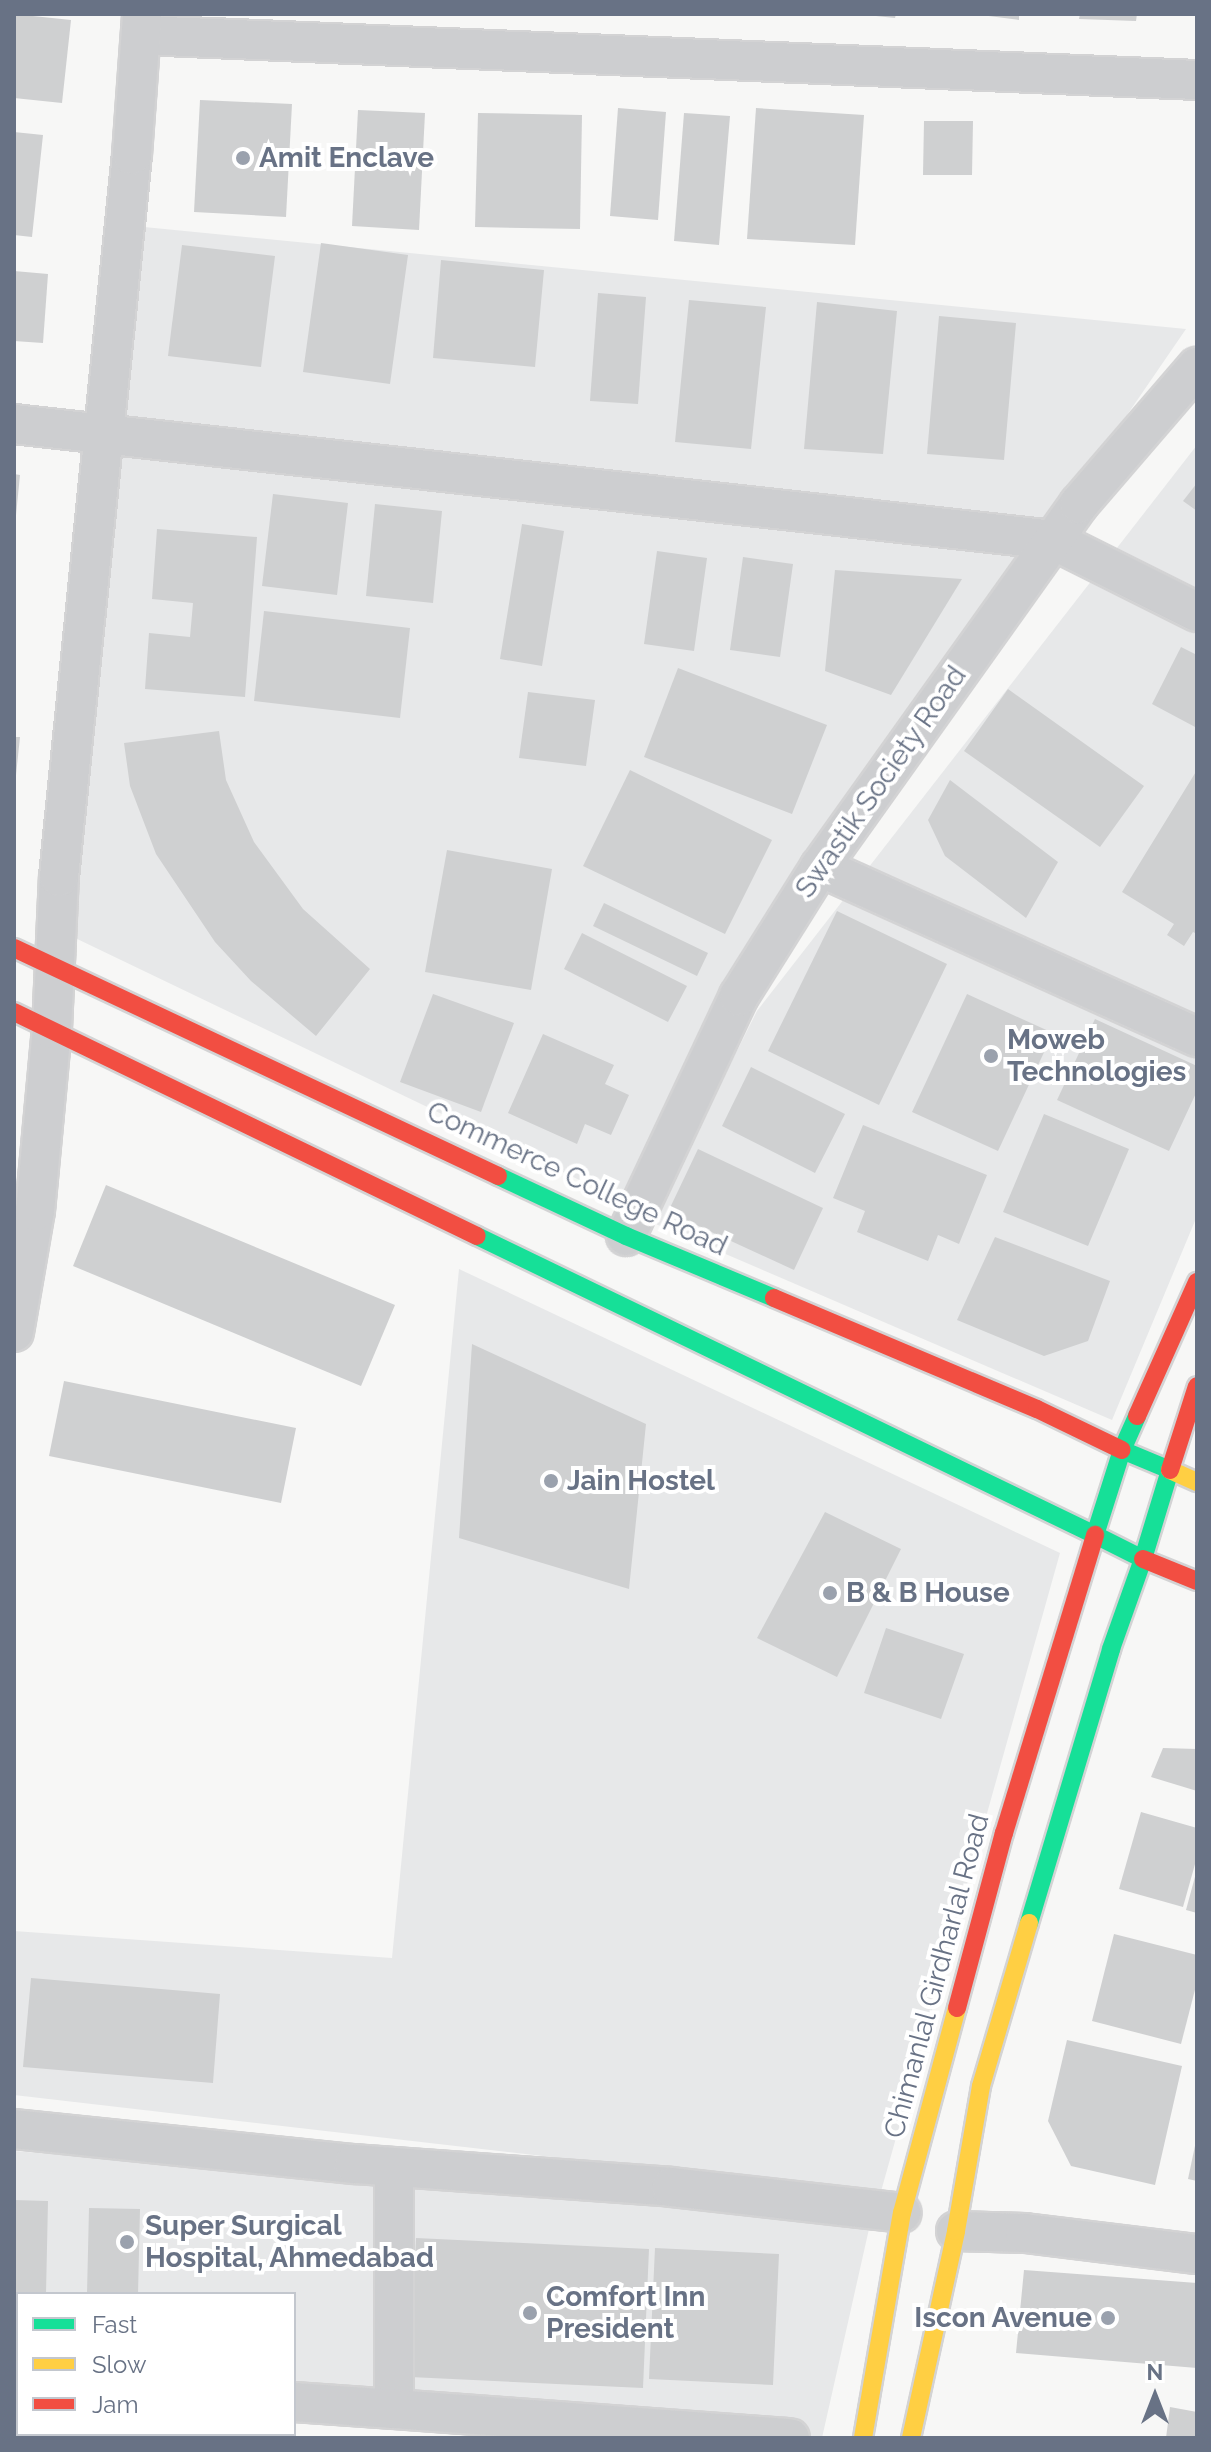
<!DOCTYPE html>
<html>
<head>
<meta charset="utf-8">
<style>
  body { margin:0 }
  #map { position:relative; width:1211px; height:2452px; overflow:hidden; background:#f7f7f6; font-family:Raleway,sans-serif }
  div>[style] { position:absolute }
  .built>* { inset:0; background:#e7e8e9 }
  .building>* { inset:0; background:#cfd0d1 }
  .roads { filter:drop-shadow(2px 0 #d3d3d4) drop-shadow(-2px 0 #d3d3d4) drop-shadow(0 2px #d3d3d4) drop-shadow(0 -2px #d3d3d4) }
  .street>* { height:38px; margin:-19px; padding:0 19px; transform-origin:19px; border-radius:19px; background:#cdced0 }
  .fast>* { height:18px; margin:-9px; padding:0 9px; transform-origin:9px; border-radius:9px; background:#16e098 }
  .slow>* { height:18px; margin:-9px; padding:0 9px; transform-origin:9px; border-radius:9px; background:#ffcf43 }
  .jam>* { height:18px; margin:-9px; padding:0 9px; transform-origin:9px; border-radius:9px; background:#f24e42 }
  .dots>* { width:22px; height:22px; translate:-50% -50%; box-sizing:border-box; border:4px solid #fff; border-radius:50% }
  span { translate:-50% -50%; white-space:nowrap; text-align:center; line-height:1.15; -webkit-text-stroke:8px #fff; paint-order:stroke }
  .poi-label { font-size:28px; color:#687285; font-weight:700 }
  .left { translate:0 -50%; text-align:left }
  .right { translate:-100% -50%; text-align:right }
  .street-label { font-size:28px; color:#687285 }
  .frame { position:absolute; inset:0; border:16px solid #687285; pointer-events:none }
  .legend { position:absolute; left:16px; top:2292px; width:280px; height:144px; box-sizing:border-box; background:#fff; border:2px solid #c3c7ce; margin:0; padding:10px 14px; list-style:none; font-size:24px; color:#687285 }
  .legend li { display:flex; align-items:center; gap:16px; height:40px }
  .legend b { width:40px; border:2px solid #c3c7ce }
  .north { position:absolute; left:1115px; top:2356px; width:80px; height:80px; -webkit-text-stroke:6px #fff; paint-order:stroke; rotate:0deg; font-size:22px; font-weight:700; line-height:32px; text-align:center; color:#687285 }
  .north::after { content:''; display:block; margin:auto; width:28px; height:36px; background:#687285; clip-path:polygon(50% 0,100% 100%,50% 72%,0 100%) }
</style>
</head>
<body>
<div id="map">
  <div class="built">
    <div style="clip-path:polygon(144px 227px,1186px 329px,734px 988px,621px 1200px,71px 936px)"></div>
    <div style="clip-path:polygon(1197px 445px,1197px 1216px,1112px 1420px,651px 1222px,757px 1011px)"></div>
    <div style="clip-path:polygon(459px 1269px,1060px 1553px,880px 2195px,14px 2095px,14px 1931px,392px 1958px)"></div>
    <div style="clip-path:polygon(14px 2151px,871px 2220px,822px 2438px,588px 2438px,294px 2412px,294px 2294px,18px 2294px,18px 2387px,14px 2387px)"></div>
  </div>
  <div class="building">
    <div style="clip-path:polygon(14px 14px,71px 20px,62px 103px,14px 98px)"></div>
    <div style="clip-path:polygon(876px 14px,896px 14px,895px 18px,876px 16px)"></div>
    <div style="clip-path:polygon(973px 14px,1019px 14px,1019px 20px)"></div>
    <div style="clip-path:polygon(1080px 14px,1137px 14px,1136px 21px,1079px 19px)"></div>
    <div style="clip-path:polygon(200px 100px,292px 104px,286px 217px,194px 212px)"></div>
    <div style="clip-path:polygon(618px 108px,666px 112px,658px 220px,610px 216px)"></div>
    <div style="clip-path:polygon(756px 108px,864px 115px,855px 245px,747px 239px)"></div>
    <div style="clip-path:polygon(358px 110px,425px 113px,419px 230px,352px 226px)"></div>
    <div style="clip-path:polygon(478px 113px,582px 115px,580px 229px,475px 227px)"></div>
    <div style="clip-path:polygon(684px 113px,730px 116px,719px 245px,674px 241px)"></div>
    <div style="clip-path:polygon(924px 121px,973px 121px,972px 175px,923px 175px)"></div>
    <div style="clip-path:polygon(14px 132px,43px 135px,32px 237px,14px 235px)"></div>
    <div style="clip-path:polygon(321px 243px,408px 255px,390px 384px,303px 372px)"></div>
    <div style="clip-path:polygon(182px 245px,275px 256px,261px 367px,168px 356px)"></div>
    <div style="clip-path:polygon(441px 260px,544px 270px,535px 367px,433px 358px)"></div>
    <div style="clip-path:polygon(14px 271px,48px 274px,43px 343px,14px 341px)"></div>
    <div style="clip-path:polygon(598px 293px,646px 297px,638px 404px,590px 401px)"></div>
    <div style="clip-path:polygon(689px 300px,766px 307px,751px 449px,675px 442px)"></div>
    <div style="clip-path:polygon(817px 302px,897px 311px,883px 454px,804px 449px)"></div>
    <div style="clip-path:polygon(939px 316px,1016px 323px,1004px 460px,927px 454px)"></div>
    <div style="clip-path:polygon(14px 474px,20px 475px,16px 515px,14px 514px)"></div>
    <div style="clip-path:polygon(1197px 483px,1197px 511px,1183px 501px)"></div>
    <div style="clip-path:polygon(273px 494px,348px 503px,337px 595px,262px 586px)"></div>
    <div style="clip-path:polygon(375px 504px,442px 511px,433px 603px,366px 596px)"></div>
    <div style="clip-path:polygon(522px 524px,564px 531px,542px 666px,500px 659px)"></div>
    <div style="clip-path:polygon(157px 529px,257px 537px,245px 697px,145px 689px,149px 633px,190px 637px,193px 603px,152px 599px)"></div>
    <div style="clip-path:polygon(657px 551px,707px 558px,694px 651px,644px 644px)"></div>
    <div style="clip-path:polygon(743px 557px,793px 564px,780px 657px,730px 650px)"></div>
    <div style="clip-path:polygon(835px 570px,962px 579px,891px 695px,825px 671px)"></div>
    <div style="clip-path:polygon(264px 611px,410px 628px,400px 718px,254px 701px)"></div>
    <div style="clip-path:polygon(1181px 647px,1197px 655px,1197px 728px,1152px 704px)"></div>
    <div style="clip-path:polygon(678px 668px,827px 725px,792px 814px,644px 757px)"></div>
    <div style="clip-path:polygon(1008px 689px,1144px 786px,1100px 847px,964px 751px)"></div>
    <div style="clip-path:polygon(528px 692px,595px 700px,586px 766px,519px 758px)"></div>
    <div style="clip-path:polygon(219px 731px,226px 780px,254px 842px,303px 909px,370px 969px,316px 1036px,251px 981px,215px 942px,156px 854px,130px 786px,124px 743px)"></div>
    <div style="clip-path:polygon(14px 737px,20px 737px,16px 775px,14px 775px)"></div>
    <div style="clip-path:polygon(630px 770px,772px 840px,725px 934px,583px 866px)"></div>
    <div style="clip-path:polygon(1197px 770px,1197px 934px,1193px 932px,1184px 946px,1167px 935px,1174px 924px,1122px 892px)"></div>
    <div style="clip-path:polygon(950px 780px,1058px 862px,1026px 918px,945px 856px,928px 820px)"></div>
    <div style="clip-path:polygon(447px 850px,552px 869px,531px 990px,425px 972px)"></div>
    <div style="clip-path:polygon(604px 903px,708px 953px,697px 976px,593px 926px)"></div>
    <div style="clip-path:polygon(837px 911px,947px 964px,879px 1105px,768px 1051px)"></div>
    <div style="clip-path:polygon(582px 933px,687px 986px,668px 1022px,564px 969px)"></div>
    <div style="clip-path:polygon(433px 994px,514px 1023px,481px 1112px,400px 1082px)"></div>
    <div style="clip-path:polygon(967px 994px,1053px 1033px,998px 1151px,912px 1112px)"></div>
    <div style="clip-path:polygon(1095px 1019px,1197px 1066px,1197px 1091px,1169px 1151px,1057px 1100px)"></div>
    <div style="clip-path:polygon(543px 1034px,614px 1065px,605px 1084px,629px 1095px,611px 1135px,585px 1124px,577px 1144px,508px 1113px)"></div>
    <div style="clip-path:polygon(751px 1067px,845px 1114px,815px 1173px,722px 1126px)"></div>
    <div style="clip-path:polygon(1044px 1114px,1129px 1149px,1088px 1246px,1003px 1212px)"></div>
    <div style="clip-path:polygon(863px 1125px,987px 1175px,959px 1244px,938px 1235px,928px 1261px,857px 1232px,865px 1211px,833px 1198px)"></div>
    <div style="clip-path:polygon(698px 1149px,823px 1208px,794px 1270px,668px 1212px)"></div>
    <div style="clip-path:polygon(106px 1185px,395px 1305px,361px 1386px,73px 1266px)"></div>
    <div style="clip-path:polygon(995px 1237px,1110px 1281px,1088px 1341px,1044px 1356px,957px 1320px)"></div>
    <div style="clip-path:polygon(472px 1344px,646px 1424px,629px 1589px,459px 1538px)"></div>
    <div style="clip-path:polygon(64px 1381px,296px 1428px,281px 1503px,49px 1456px)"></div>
    <div style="clip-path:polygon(825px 1512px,901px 1549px,837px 1677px,757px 1638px)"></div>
    <div style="clip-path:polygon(886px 1628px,964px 1654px,941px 1719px,864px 1693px)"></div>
    <div style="clip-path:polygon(1163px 1748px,1197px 1749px,1197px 1791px,1151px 1777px)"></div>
    <div style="clip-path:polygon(1141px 1812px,1197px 1828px,1197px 1857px,1183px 1907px,1119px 1889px)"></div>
    <div style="clip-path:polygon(1196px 1873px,1197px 1873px,1197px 1913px,1186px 1910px)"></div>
    <div style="clip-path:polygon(1114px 1934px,1197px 1955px,1197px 1982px,1181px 2044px,1092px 2021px)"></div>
    <div style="clip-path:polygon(31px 1978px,220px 1994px,213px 2083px,23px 2067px)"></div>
    <div style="clip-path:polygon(1067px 2040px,1182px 2066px,1155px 2185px,1071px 2166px,1048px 2121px)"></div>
    <div style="clip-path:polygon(1196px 2141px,1197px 2141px,1197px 2181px,1188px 2179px)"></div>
    <div style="clip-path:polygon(14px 2200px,48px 2201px,46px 2294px,18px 2294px,18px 2344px,14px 2344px)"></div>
    <div style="clip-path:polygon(89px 2208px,140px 2209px,138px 2294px,87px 2294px)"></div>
    <div style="clip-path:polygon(416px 2238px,649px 2249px,643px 2388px,410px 2377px)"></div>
    <div style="clip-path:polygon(655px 2248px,779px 2254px,773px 2385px,649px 2379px)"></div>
    <div style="clip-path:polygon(1024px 2270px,1197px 2283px,1197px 2368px,1016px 2353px)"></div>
    <div style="clip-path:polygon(1170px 2407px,1197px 2412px,1197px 2438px,1166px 2438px)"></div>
  </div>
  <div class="roads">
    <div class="street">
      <div style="left:141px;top:35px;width:1057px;rotate:2.44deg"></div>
      <div style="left:14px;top:424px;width:1045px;rotate:6.37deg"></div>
      <div style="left:1053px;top:540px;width:161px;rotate:26.6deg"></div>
      <div style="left:820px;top:867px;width:414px;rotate:24.3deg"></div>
      <div style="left:626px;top:1236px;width:265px;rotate:-64.8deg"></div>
      <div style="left:739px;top:996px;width:152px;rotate:-57.9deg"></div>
      <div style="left:820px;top:867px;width:446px;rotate:-54.5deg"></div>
      <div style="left:1079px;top:504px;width:181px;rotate:-49.3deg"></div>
      <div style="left:14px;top:1332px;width:123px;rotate:-80.2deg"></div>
      <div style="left:35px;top:1211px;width:183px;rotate:-84.7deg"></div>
      <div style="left:52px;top:1029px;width:152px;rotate:-87.4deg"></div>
      <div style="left:59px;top:877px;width:726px;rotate:-84.23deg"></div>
      <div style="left:132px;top:155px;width:141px;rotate:-85.9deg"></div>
      <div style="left:14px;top:2129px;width:342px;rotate:5.9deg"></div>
      <div style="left:354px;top:2164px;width:318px;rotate:4.1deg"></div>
      <div style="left:671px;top:2187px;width:232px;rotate:6.4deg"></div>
      <div style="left:394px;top:2167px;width:242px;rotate:90deg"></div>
      <div style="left:394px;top:2409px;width:397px;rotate:4.2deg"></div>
      <div style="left:956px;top:2231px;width:69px;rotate:1.7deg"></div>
      <div style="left:1025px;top:2233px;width:173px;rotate:7deg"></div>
      <div style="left:294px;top:2402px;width:100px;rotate:4deg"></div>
    </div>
    <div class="fast">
      <div style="left:498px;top:1176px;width:141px;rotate:25.1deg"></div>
      <div style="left:626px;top:1236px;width:160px;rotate:22.7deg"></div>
      <div style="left:477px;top:1236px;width:687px;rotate:25.82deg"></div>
      <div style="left:1122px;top:1450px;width:52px;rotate:22.6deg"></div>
      <div style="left:1170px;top:1470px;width:93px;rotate:106.9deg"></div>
      <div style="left:1143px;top:1559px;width:54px;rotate:-153.4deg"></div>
      <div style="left:1095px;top:1535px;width:89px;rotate:-72.4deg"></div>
      <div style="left:1122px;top:1450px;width:37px;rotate:-66deg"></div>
      <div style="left:1029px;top:1923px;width:286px;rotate:-73.3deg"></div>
      <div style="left:1111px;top:1649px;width:96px;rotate:-70.4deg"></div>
    </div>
    <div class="slow">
      <div style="left:1170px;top:1470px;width:30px;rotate:24deg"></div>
      <div style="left:863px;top:2438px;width:228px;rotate:-80.2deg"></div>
      <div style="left:902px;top:2213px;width:212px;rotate:-75deg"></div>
      <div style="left:911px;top:2438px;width:212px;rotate:-77.7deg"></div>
      <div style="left:956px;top:2231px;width:147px;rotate:-80.2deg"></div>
      <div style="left:981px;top:2086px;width:170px;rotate:-73.6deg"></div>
    </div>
    <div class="jam">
      <div style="left:14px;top:948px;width:535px;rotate:25.22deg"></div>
      <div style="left:14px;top:1012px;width:514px;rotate:25.82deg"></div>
      <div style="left:774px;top:1298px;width:285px;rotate:22.9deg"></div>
      <div style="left:1037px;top:1409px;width:94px;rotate:25.8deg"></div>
      <div style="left:1137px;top:1416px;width:147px;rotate:-65.9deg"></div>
      <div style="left:1170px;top:1470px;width:88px;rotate:-72.2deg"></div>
      <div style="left:1143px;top:1559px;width:58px;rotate:22.2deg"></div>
      <div style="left:957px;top:2008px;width:181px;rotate:-75deg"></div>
      <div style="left:1004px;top:1833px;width:312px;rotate:-73deg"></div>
    </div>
  </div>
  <div class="dots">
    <div style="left:243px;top:158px;background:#9aa1ad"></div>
    <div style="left:991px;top:1056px;background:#9aa1ad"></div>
    <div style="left:551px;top:1481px;background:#9aa1ad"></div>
    <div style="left:830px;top:1593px;background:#9aa1ad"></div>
    <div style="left:127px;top:2242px;background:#9aa1ad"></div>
    <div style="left:530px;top:2313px;background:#9aa1ad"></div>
    <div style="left:1108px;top:2318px;background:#9aa1ad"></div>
  </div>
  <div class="poi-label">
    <span class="left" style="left:259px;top:158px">Amit Enclave</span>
    <span class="left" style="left:1007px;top:1056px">Moweb<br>Technologies</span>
    <span class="left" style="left:567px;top:1481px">Jain Hostel</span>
    <span class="left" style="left:846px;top:1593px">B &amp; B House</span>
    <span class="left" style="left:145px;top:2242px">Super Surgical<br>Hospital, Ahmedabad</span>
    <span class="left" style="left:546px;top:2313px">Comfort Inn<br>President</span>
    <span class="right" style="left:1092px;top:2318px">Iscon Avenue</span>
  </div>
  <div class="street-label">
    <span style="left:881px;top:782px;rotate:-55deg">Swastik Society Road</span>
    <span style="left:577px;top:1179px;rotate:25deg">Commerce College Road</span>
    <span style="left:937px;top:1976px;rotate:-75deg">Chimanlal Girdharlal Road</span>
  </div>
  <div class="frame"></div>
  <ul class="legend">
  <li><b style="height:10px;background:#16e098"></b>Fast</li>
  <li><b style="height:10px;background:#ffcf43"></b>Slow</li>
  <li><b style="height:10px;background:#f24e42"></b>Jam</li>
  </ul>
  <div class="north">N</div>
</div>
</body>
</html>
